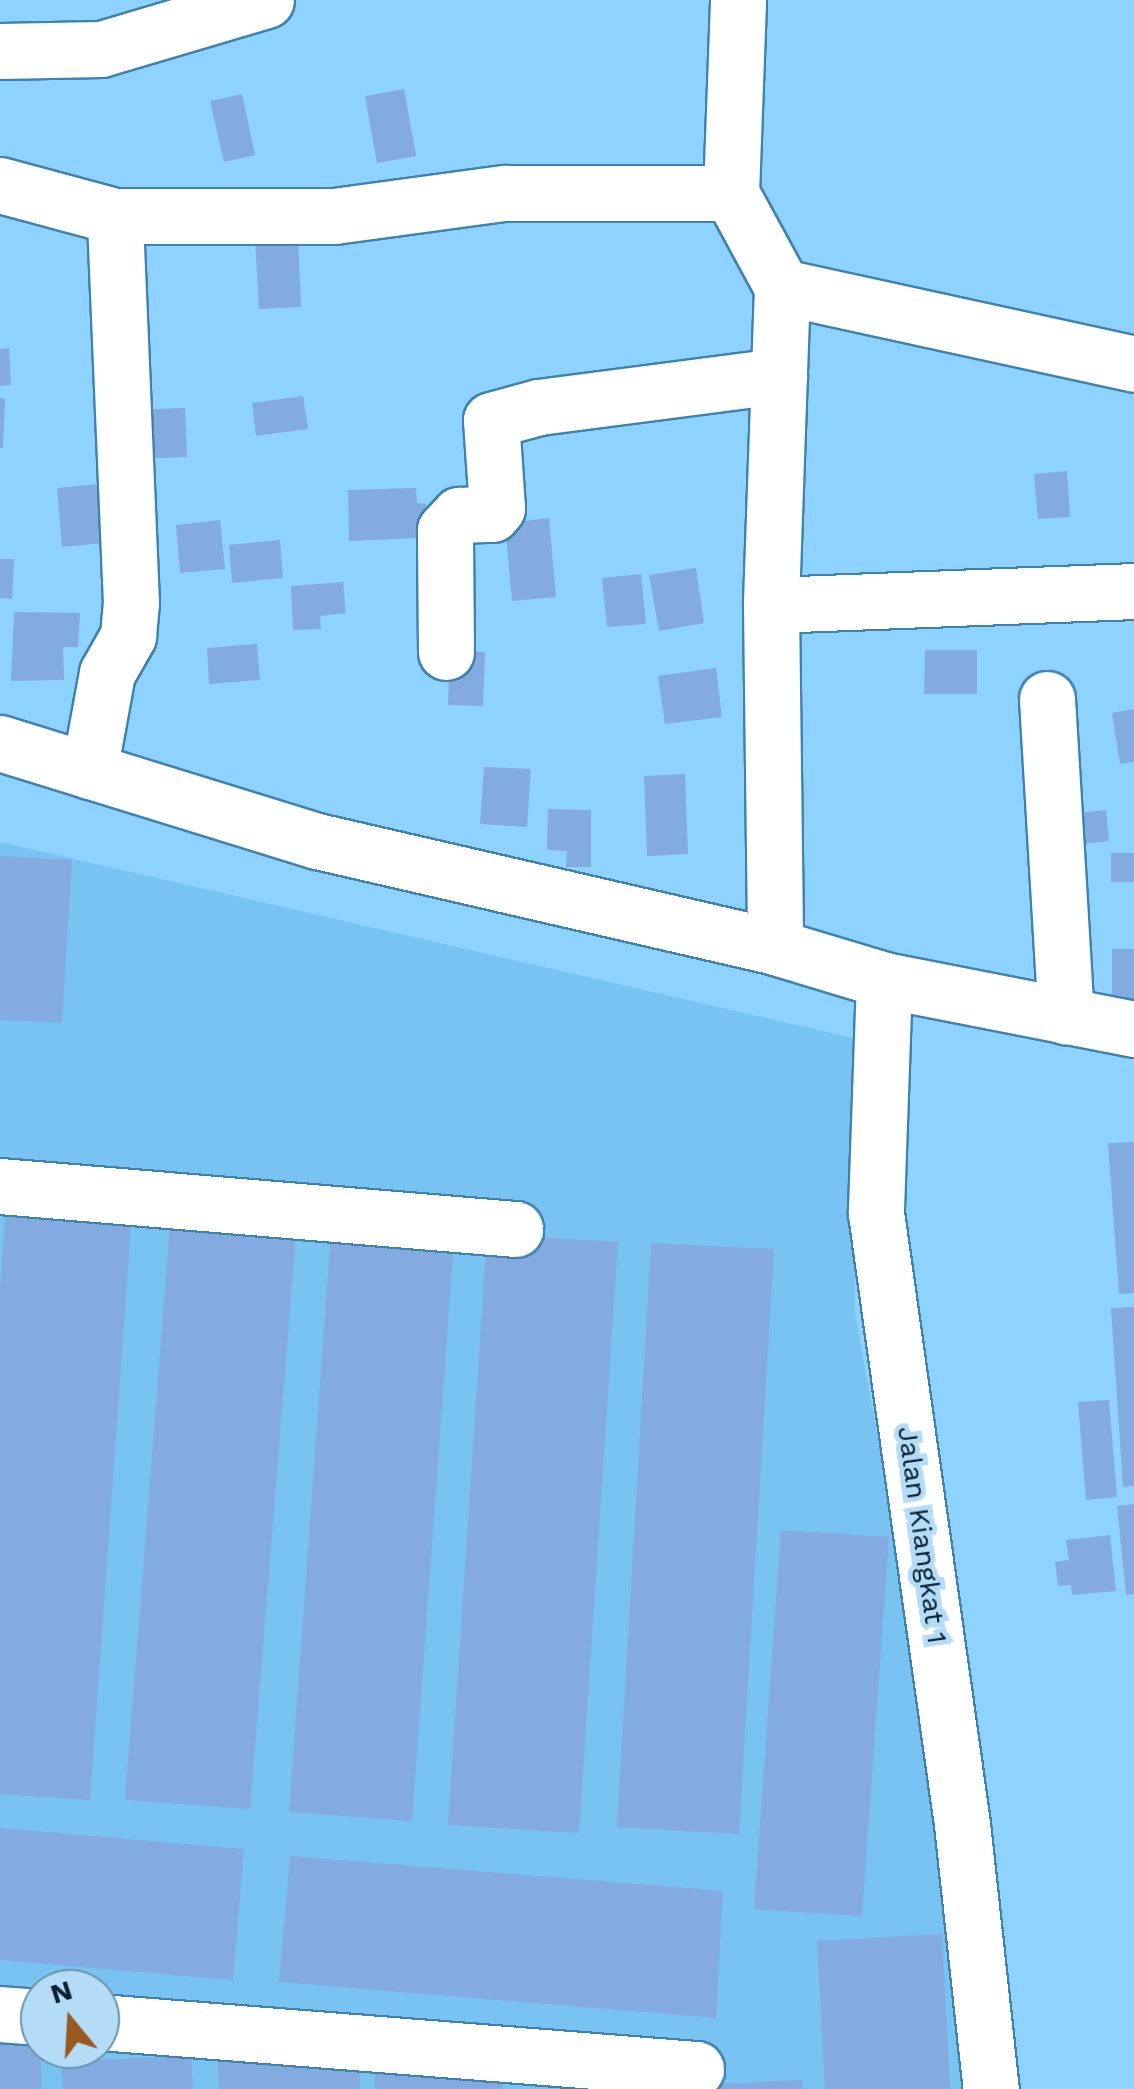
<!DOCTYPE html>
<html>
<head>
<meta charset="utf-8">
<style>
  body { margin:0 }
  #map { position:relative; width:1134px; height:2089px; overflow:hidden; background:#8ed2ff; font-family:"Work Sans",sans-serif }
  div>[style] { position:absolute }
  .built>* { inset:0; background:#79c3f3 }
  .building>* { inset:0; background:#84aae2 }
  .roads { filter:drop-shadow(2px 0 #3f82ab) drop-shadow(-2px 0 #3f82ab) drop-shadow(0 2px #3f82ab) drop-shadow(0 -2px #3f82ab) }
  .minor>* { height:55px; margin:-27.5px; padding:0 27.5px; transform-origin:27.5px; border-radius:27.5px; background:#fff }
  span { translate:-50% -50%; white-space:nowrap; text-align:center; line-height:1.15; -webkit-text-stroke:10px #b5dcf7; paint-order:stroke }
  .street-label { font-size:28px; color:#062233 }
  .north { position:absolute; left:20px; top:1969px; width:100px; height:100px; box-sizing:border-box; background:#b5dcf7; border:2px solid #6f92a9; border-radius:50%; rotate:342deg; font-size:28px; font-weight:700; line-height:40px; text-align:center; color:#062233 }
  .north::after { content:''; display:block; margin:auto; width:35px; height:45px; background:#985921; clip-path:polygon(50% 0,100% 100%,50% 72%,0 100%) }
</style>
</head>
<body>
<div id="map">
  <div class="built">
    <div style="clip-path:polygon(evenodd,0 842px,853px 1038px,855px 1313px,958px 1878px,975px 2089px,0 2089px,0 842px,40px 1989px,100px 1989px,100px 2049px,40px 2049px,40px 1989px)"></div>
  </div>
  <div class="building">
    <div style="clip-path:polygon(404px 89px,416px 156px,377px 163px,365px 96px)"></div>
    <div style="clip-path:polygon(242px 94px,255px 155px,224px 162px,210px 101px)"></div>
    <div style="clip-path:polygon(298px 235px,301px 307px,259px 309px,255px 237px)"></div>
    <div style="clip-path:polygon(9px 348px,11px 385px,0 386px,0 349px)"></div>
    <div style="clip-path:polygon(303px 396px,308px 429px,256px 436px,252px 403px)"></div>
    <div style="clip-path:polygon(0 398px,5px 398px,3px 448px,0 448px)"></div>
    <div style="clip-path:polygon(185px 408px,187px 457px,130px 459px,129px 410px)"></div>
    <div style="clip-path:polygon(1067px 471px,1070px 517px,1038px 519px,1034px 474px)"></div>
    <div style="clip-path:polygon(99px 484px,105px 543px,62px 547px,57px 488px)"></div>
    <div style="clip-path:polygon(416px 488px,417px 503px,426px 504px,426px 526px,417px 527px,418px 538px,349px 541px,348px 490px)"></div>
    <div style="clip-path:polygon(549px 518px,556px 597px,512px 601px,505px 523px)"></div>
    <div style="clip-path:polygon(220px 520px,225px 569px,180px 573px,176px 525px)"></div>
    <div style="clip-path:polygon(280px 540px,283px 578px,232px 583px,229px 545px)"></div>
    <div style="clip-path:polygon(0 559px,14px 559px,12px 599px,0 598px)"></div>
    <div style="clip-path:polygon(696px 568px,704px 623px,659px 631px,649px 575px)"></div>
    <div style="clip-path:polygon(641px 574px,646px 624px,607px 627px,602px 578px)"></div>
    <div style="clip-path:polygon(343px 582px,346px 613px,320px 616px,321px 629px,293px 630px,291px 586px)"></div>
    <div style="clip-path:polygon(14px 612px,80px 613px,78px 647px,63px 647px,64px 680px,11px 681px)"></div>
    <div style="clip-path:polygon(257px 644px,260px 680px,209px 684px,207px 648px)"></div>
    <div style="clip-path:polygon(450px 650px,485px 652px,483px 706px,448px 705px)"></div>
    <div style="clip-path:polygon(925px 650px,977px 650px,977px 694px,924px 694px)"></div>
    <div style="clip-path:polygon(716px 668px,722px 717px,665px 724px,658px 676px)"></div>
    <div style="clip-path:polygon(1134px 709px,1134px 762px,1120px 764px,1112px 713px)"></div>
    <div style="clip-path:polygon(484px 767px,531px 769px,527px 827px,480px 824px)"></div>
    <div style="clip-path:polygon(685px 774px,688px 854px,647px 856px,644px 776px)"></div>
    <div style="clip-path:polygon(548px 809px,591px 810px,591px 867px,566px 867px,567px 851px,547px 850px)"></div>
    <div style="clip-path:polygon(1106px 810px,1109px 841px,1063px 846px,1060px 815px)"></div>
    <div style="clip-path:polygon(1111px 853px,1134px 853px,1134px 882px,1111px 882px)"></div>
    <div style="clip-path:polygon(0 856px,72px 860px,62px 1023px,0 1020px)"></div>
    <div style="clip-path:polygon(1112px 949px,1134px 949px,1134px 1007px,1112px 1007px)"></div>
    <div style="clip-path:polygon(1134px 1142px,1134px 1293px,1119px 1294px,1108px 1143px)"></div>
    <div style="clip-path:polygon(6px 1203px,132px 1212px,90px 1800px,0 1794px,0 1290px)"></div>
    <div style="clip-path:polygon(171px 1213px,297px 1222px,250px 1809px,125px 1800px)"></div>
    <div style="clip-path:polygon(331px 1232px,454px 1240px,412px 1821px,289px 1812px)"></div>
    <div style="clip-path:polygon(487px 1234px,618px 1242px,579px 1833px,448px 1825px)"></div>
    <div style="clip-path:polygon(651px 1243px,774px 1249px,739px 1834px,617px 1827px)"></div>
    <div style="clip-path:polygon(1134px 1307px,1134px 1486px,1123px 1487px,1111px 1308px)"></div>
    <div style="clip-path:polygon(1109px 1400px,1117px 1497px,1086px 1500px,1078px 1402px)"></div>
    <div style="clip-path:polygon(1134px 1504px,1134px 1594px,1126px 1595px,1117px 1506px)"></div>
    <div style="clip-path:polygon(781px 1530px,889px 1537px,862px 1916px,754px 1909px)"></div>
    <div style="clip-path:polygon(1110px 1535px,1116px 1591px,1072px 1595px,1071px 1585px,1058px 1586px,1055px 1562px,1069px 1560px,1066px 1540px)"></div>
    <div style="clip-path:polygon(0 1828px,244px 1849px,233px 1980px,0 1960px)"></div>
    <div style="clip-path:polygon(290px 1856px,723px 1891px,716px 2018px,279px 1982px)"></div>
    <div style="clip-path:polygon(942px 1934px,950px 2089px,825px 2089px,817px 1941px)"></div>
    <div style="clip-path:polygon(40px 2042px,42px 2089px,0 2089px,0 2043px)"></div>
    <div style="clip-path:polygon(217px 2053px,360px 2067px,360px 2089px,219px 2089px)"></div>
    <div style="clip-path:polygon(191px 2056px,193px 2089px,63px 2089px,61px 2061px)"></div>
    <div style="clip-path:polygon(502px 2065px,503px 2089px,375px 2089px,374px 2070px)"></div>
    <div style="clip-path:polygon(802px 2080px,803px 2089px,670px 2089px,670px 2086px)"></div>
  </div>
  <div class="roads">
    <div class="minor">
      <div style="left:0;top:51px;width:101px;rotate:-1.1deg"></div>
      <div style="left:101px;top:49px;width:172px;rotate:-16.5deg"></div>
      <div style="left:0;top:185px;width:119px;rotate:15.1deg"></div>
      <div style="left:115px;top:216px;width:219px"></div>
      <div style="left:334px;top:216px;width:173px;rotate:-7.7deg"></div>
      <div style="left:505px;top:193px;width:226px"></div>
      <div style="left:731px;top:193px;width:107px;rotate:61.5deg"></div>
      <div style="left:782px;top:287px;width:318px;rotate:92deg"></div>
      <div style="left:771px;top:605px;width:342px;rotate:89.3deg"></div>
      <div style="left:731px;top:193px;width:193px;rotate:-87.9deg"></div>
      <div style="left:782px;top:287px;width:360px;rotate:12.3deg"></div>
      <div style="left:771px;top:605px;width:363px;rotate:-2.2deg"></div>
      <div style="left:446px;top:652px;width:122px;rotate:-90.5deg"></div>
      <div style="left:445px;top:530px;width:21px;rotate:-47deg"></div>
      <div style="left:459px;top:515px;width:33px;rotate:-2deg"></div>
      <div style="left:492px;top:514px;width:8px;rotate:-50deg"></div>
      <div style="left:497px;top:508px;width:88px;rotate:-93.9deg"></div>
      <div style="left:491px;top:420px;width:50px;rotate:-15.2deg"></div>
      <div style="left:539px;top:407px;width:242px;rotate:-7.4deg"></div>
      <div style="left:1047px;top:699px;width:318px;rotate:86.6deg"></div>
      <div style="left:0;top:743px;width:332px;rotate:17.2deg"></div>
      <div style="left:317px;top:841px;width:470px;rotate:13deg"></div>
      <div style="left:775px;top:947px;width:114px;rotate:16.8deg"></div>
      <div style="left:884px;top:980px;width:255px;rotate:11.1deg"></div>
      <div style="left:89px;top:771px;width:100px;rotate:-79.6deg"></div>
      <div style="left:107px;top:673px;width:43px;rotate:-60.4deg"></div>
      <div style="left:128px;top:636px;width:33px;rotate:-85deg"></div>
      <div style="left:131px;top:603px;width:387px;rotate:-92.4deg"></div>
      <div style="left:884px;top:980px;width:233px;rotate:92deg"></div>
      <div style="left:876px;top:1213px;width:617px;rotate:81.99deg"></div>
      <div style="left:962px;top:1824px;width:267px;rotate:83.8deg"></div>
      <div style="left:0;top:1186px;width:517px;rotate:4.77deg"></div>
      <div style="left:0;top:2014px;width:40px;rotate:4.3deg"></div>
      <div style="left:100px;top:2022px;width:598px;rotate:4.51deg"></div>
    </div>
  </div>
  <div class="street-label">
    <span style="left:922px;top:1535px;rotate:82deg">Jalan Kiangkat 1</span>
  </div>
  <div class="north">N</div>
</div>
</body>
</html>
